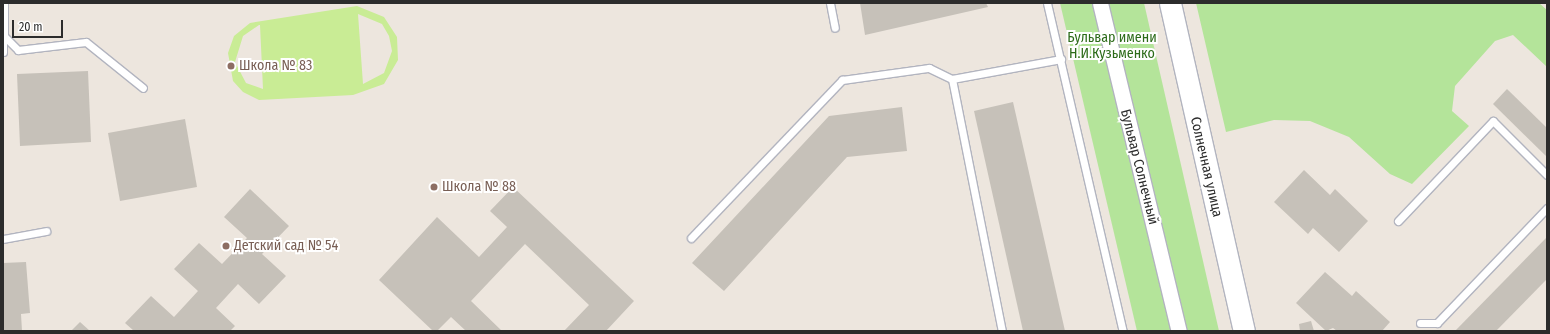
<!DOCTYPE html>
<html>
<head>
<meta charset="utf-8">
<style>
  body { margin:0 }
  #map { position:relative; width:1550px; height:334px; overflow:hidden; background:#ede6de; font-family:"Fira Sans Condensed",sans-serif }
  div>[style] { position:absolute }
  .green>* { inset:0; background:#b4e49a }
  .pitch>* { inset:0; background:#c9ec95 }
  .building>* { inset:0; background:#c6c1b9 }
  .roads { filter:drop-shadow(1px 0 #b2b4bf) drop-shadow(-1px 0 #b2b4bf) drop-shadow(0 1px #b2b4bf) drop-shadow(0 -1px #b2b4bf) }
  .lane>* { height:7px; margin:-3.5px; padding:0 3.5px; transform-origin:3.5px; border-radius:3.5px; background:#fff }
  .street>* { height:15px; margin:-7.5px; padding:0 7.5px; transform-origin:7.5px; border-radius:7.5px; background:#fff }
  .secondary>* { height:21px; margin:-10.5px; padding:0 10.5px; transform-origin:10.5px; border-radius:10.5px; background:#fff }
  .dots>* { width:11px; height:11px; translate:-50% -50%; box-sizing:border-box; border:2px solid #fff; border-radius:50% }
  span { translate:-50% -50%; white-space:nowrap; text-align:center; line-height:1.15; -webkit-text-stroke:4px #fff; paint-order:stroke }
  .park-label { font-size:14px; color:#2c6b19 }
  .education-label { font-size:14px; color:#785e54 }
  .left { translate:0 -50%; text-align:left }
  .street-label { font-size:14px; color:#2c2c2c }
  .frame { position:absolute; inset:0; border:4px solid #2c2c2c; pointer-events:none }
  .scale { position:absolute; left:12px; top:20px; width:51px; height:18px; box-sizing:border-box; border:2px solid #2c2c2c; border-top:0; padding-left:5px; font-size:12px; line-height:14px; white-space:nowrap; color:#2c2c2c; -webkit-text-stroke:3px #fff; paint-order:stroke }
</style>
</head>
<body>
<div id="map">
  <div class="green">
    <div style="clip-path:polygon(1060px 3px,1144px 3px,1219px 331px,1137px 331px)"></div>
    <div style="clip-path:polygon(1196px 3px,1539px 3px,1547px 10px,1547px 67px,1513px 35px,1495px 41px,1455px 86px,1452px 111px,1469px 126px,1412px 184px,1390px 174px,1349px 137px,1310px 121px,1274px 120px,1226px 132px)"></div>
  </div>
  <div class="pitch">
    <div style="clip-path:polygon(evenodd,357px 6px,384px 17px,397px 37px,398px 60px,384px 84px,353px 95px,259px 100px,243px 92px,233px 81px,228px 53px,234px 36px,250px 23px,357px 6px,358px 14px,382px 24px,389px 36px,392px 51px,384px 73px,363px 84px,358px 14px,357px 6px,259px 25px,260px 25px,263px 89px,246px 83px,235px 62px,243px 36px,259px 25px)"></div>
  </div>
  <div class="building">
    <div style="clip-path:polygon(860px 3px,986px 3px,988px 7px,865px 35px)"></div>
    <div style="clip-path:polygon(88px 71px,91px 142px,20px 146px,17px 74px)"></div>
    <div style="clip-path:polygon(1507px 89px,1547px 128px,1547px 157px,1493px 104px)"></div>
    <div style="clip-path:polygon(1013px 102px,1065px 331px,1023px 331px,974px 111px)"></div>
    <div style="clip-path:polygon(902px 107px,907px 151px,847px 157px,724px 291px,692px 263px,829px 116px)"></div>
    <div style="clip-path:polygon(185px 119px,197px 187px,120px 201px,108px 133px)"></div>
    <div style="clip-path:polygon(1304px 170px,1330px 195px,1335px 189px,1368px 221px,1339px 252px,1313px 228px,1308px 234px,1274px 202px)"></div>
    <div style="clip-path:polygon(513px 187px,634px 301px,606px 331px,564px 331px,589px 305px,525px 244px,471px 301px,502px 331px,466px 331px,451px 317px,437px 331px,433px 331px,379px 280px,437px 217px,479px 257px,507px 227px,490px 211px)"></div>
    <div style="clip-path:polygon(250px 189px,289px 226px,262px 254px,286px 276px,259px 304px,238px 284px,216px 308px,235px 326px,230px 331px,134px 331px,125px 323px,151px 296px,174px 317px,198px 291px,174px 269px,199px 243px,222px 264px,247px 238px,224px 217px)"></div>
    <div style="clip-path:polygon(1547px 237px,1547px 279px,1496px 331px,1455px 331px)"></div>
    <div style="clip-path:polygon(26px 262px,30px 313px,21px 314px,22px 331px,3px 331px,3px 263px)"></div>
    <div style="clip-path:polygon(1325px 272px,1352px 296px,1356px 291px,1390px 322px,1382px 331px,1337px 331px,1333px 328px,1326px 331px,1296px 303px)"></div>
    <div style="clip-path:polygon(1311px 321px,1314px 331px,1300px 331px,1299px 324px)"></div>
    <div style="clip-path:polygon(80px 322px,90px 331px,71px 331px)"></div>
  </div>
  <div class="roads">
    <div class="lane">
      <div style="left:4px;top:3px;width:33px;rotate:90deg"></div>
      <div style="left:4px;top:36px;width:20px;rotate:45deg"></div>
      <div style="left:18px;top:50px;width:68px;rotate:-6.7deg"></div>
      <div style="left:86px;top:42px;width:73px;rotate:38.9deg"></div>
      <div style="left:830px;top:3px;width:25px;rotate:79deg"></div>
      <div style="left:1047px;top:3px;width:337px;rotate:77deg"></div>
      <div style="left:3px;top:36px;width:16px;rotate:90deg"></div>
      <div style="left:952px;top:79px;width:257px;rotate:78.8deg"></div>
      <div style="left:1398px;top:221px;width:138px;rotate:-46.5deg"></div>
      <div style="left:1493px;top:121px;width:76px;rotate:45deg"></div>
      <div style="left:691px;top:238px;width:219px;rotate:-46.3deg"></div>
      <div style="left:842px;top:80px;width:88px;rotate:-7.9deg"></div>
      <div style="left:929px;top:68px;width:25px;rotate:26deg"></div>
      <div style="left:952px;top:79px;width:111px;rotate:-10.4deg"></div>
      <div style="left:3px;top:239px;width:44px;rotate:-10.5deg"></div>
      <div style="left:1420px;top:323px;width:17px"></div>
      <div style="left:1437px;top:323px;width:159px;rotate:-46.3deg"></div>
    </div>
    <div class="street">
      <div style="left:1100px;top:3px;width:337px;rotate:76.5deg"></div>
    </div>
    <div class="secondary">
      <div style="left:1170px;top:3px;width:336px;rotate:77.3deg"></div>
    </div>
  </div>
  <div class="dots">
    <div style="left:231px;top:66px;background:#8d6e63"></div>
    <div style="left:434px;top:187px;background:#8d6e63"></div>
    <div style="left:226px;top:246px;background:#8d6e63"></div>
  </div>
  <div class="park-label">
    <span style="left:1112px;top:46px">Бульвар имени<br>Н.И.Кузьменко</span>
  </div>
  <div class="education-label">
    <span class="left" style="left:239px;top:66px">Школа № 83</span>
    <span class="left" style="left:442px;top:187px">Школа № 88</span>
    <span class="left" style="left:234px;top:246px">Детский сад № 54</span>
  </div>
  <div class="street-label">
    <span style="left:1139px;top:167px;rotate:76deg">Бульвар Солнечный</span>
    <span style="left:1206px;top:167px;rotate:77deg">Солнечная улица</span>
  </div>
  <div class="frame"></div>
  <div class="scale">20 m</div>
</div>
</body>
</html>
